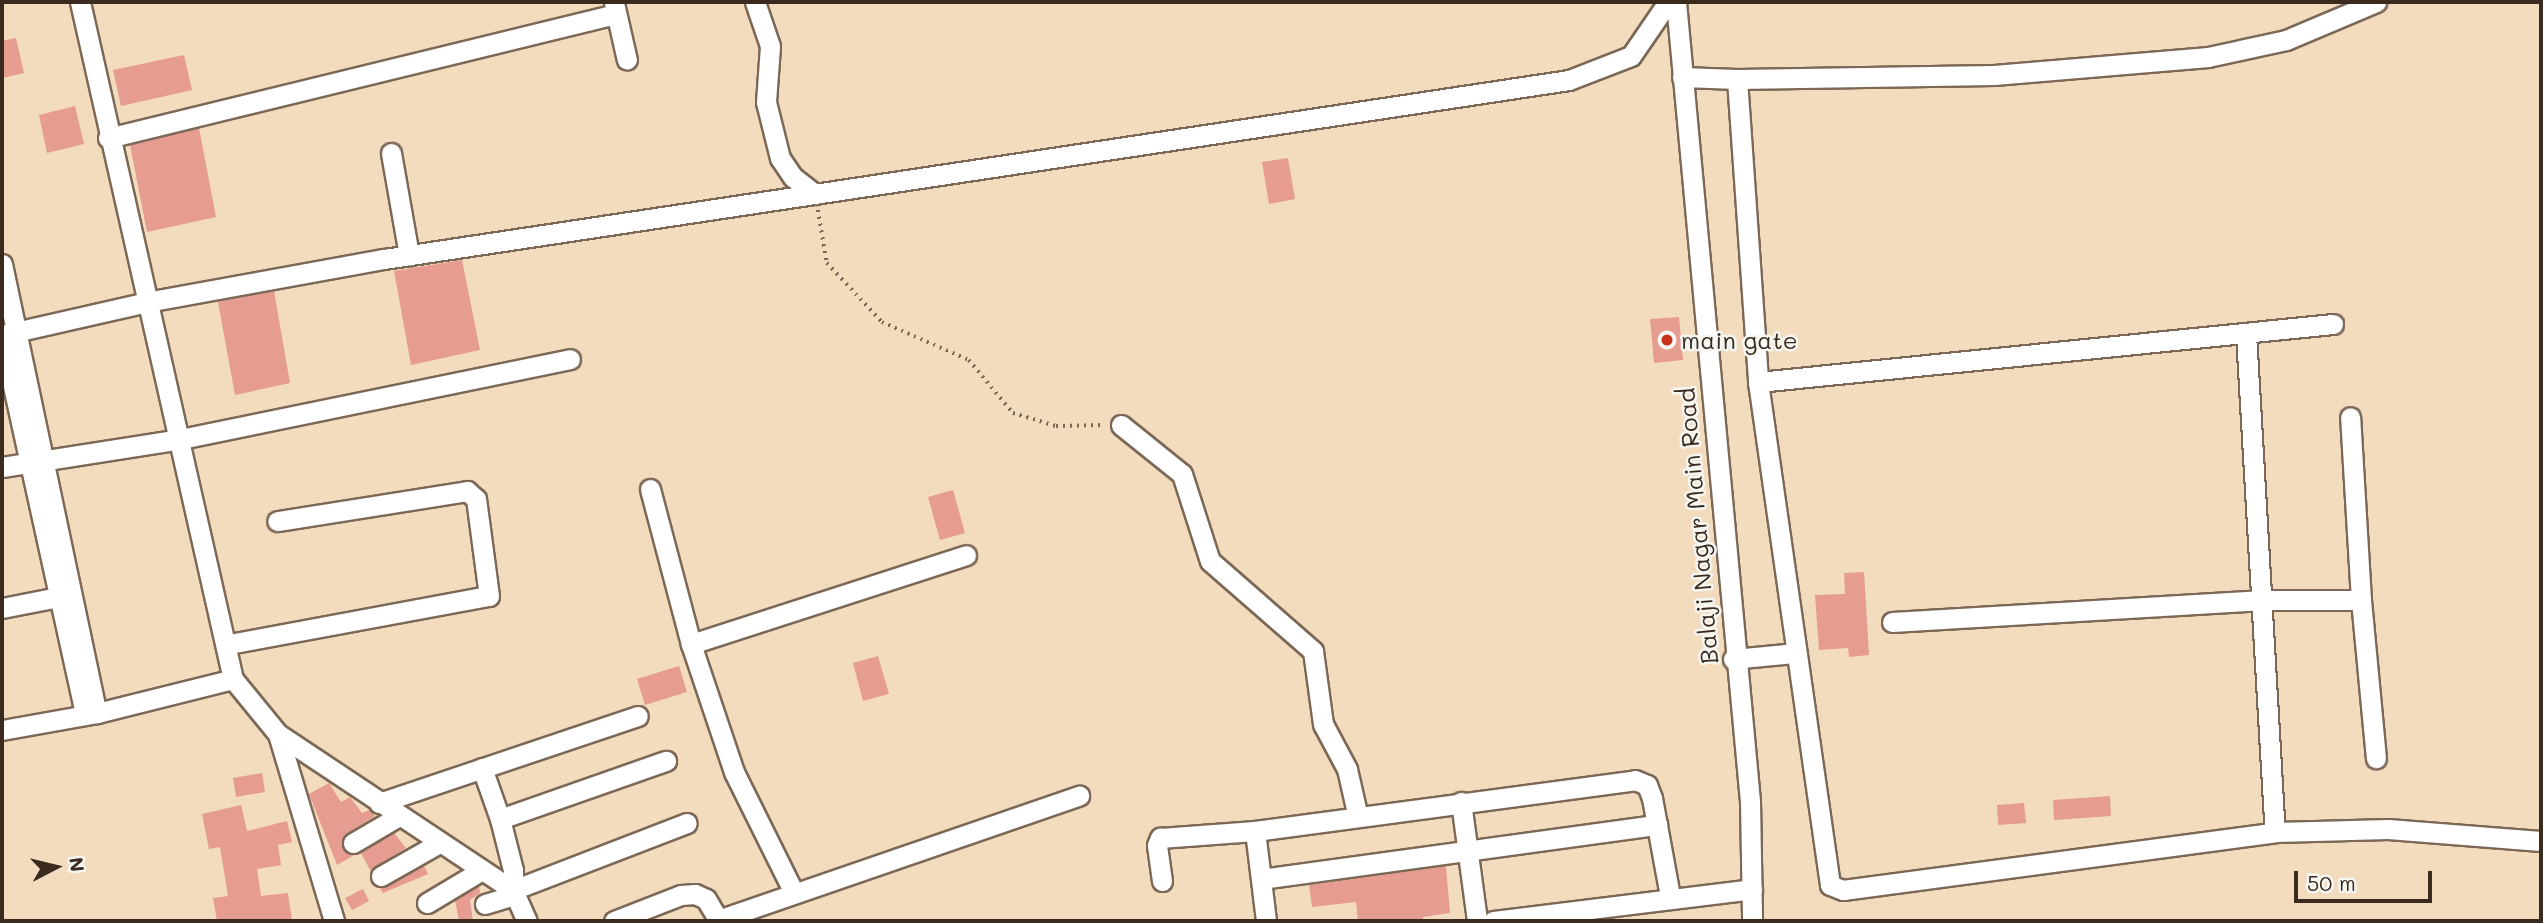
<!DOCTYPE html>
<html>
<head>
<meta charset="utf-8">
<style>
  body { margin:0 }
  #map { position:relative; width:2543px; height:923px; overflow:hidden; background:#f2dcbd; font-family:Mali,sans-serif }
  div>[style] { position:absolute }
  .building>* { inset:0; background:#e69c90 }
  .path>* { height:3.5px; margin-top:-1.75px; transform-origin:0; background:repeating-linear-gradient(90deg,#7b6856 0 2px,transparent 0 7px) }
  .roads { filter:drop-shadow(2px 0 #7b6856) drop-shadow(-2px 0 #7b6856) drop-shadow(0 2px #7b6856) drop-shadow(0 -2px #7b6856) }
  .minor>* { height:19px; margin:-9.5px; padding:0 9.5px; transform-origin:9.5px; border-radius:9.5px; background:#fff }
  .dots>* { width:19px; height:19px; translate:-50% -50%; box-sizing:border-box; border:4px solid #f6f6f2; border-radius:50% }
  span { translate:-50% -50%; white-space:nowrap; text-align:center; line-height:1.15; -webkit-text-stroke:5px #f6f6f2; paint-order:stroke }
  .poi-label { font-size:24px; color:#3b2a1e }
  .left { translate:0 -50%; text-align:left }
  .street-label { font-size:24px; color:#3b2a1e }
  .frame { position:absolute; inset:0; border:4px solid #3b2a1e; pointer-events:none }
  .north { position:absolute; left:21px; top:832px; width:70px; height:70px; -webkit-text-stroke:5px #f6f6f2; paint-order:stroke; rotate:83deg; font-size:19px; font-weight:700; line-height:28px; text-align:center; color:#3b2a1e }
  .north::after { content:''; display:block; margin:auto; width:24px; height:32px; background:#3b2a1e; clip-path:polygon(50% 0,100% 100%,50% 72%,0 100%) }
  .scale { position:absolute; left:2294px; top:871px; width:138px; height:32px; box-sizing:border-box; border:4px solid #3b2a1e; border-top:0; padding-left:9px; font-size:21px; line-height:24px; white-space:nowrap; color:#3b2a1e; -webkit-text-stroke:5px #f6f6f2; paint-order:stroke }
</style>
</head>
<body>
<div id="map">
  <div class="building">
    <div style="clip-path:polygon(16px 38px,24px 73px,2px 78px,2px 41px)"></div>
    <div style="clip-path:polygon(184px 55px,192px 90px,121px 106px,113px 70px)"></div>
    <div style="clip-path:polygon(75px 106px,84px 144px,47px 153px,39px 115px)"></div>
    <div style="clip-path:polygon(199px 128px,216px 217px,147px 232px,130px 145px)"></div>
    <div style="clip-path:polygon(1288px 158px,1295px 199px,1269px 204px,1262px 162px)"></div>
    <div style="clip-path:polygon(462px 260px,480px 350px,411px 365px,394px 271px)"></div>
    <div style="clip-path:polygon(274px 291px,290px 383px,235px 395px,218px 302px)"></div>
    <div style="clip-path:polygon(1679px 317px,1683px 360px,1654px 363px,1650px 319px)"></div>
    <div style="clip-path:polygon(953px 490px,965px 533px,940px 540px,928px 497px)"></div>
    <div style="clip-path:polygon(1864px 572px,1869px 655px,1849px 657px,1848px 648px,1819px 650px,1815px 595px,1845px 594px,1844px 573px)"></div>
    <div style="clip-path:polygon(878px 656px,889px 694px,863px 701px,853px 663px)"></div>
    <div style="clip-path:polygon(679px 666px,687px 692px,645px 705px,637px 679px)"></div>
    <div style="clip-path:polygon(262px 773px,265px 792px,236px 797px,233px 778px)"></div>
    <div style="clip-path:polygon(329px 783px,341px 802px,350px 797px,362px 813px,369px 810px,375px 816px,343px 836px,343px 850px,356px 854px,337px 865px,309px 794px)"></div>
    <div style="clip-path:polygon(2110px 796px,2111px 816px,2054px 820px,2053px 800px)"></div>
    <div style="clip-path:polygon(2024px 803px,2026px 823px,1998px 825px,1997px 805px)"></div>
    <div style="clip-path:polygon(241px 805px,247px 831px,287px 821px,292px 842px,278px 845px,281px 865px,257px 869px,261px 896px,288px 893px,292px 920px,217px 921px,213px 898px,228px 896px,220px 847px,209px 849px,202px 814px)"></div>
    <div style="clip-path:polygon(394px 833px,406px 848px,370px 870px,361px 853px)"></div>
    <div style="clip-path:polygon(424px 866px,428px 874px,383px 893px,380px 888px)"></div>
    <div style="clip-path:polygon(1446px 866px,1450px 913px,1423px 917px,1423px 921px,1358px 921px,1356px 902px,1312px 907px,1309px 885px)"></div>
    <div style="clip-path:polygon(479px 886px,480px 893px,470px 900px,473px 921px,459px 921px,455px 900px)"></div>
    <div style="clip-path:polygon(363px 889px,369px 901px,352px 910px,345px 898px)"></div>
  </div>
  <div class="path">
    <div style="left:818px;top:210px;width:54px;rotate:80.4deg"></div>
    <div style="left:827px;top:263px;width:81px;rotate:47deg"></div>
    <div style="left:882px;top:322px;width:95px;rotate:23.6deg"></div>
    <div style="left:969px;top:360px;width:69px;rotate:50.3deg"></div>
    <div style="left:1013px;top:413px;width:45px;rotate:16.8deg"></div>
    <div style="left:1056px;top:426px;width:48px;rotate:-1.2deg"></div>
  </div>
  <div class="roads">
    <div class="minor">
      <div style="left:80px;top:2px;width:694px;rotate:77.27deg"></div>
      <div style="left:233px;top:679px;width:71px;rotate:50.7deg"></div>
      <div style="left:278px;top:734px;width:282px;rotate:33.6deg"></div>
      <div style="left:513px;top:890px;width:34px;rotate:66deg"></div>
      <div style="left:755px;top:2px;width:46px;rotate:71.2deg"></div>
      <div style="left:770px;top:46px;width:56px;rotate:94.1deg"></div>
      <div style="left:766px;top:102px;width:58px;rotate:76deg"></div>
      <div style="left:780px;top:158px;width:23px;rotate:56deg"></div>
      <div style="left:793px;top:177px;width:28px;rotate:38deg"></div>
      <div style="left:1676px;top:2px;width:802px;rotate:84.71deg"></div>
      <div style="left:1750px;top:801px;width:120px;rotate:89deg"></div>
      <div style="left:614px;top:3px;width:58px;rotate:77.2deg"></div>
      <div style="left:1682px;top:77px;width:55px;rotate:2.1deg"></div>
      <div style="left:1737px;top:79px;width:304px;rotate:86deg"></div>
      <div style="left:1758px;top:382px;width:508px;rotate:81.85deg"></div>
      <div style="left:1830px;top:885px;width:14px;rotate:21deg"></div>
      <div style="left:1843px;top:890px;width:436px;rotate:-7.6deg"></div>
      <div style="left:2275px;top:832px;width:113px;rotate:-1.5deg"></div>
      <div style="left:2388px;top:829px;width:153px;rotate:4.5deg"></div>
      <div style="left:1737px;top:79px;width:257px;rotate:-0.9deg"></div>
      <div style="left:1994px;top:75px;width:215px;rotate:-4.8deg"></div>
      <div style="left:2208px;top:57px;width:80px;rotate:-12.3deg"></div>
      <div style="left:2286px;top:40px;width:98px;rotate:-22.9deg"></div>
      <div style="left:108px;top:138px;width:523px;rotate:-13.72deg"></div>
      <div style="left:391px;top:153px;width:104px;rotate:80deg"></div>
      <div style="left:2px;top:264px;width:459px;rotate:78.1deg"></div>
      <div style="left:2246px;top:334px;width:499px;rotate:86.7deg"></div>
      <div style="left:2px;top:335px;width:149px;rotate:-12.8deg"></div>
      <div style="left:147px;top:302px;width:241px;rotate:-10.3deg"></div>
      <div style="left:384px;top:259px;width:1198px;rotate:-8.59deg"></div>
      <div style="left:1569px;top:80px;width:66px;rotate:-21.2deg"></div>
      <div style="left:1631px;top:56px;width:65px;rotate:-55.6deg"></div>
      <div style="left:2px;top:336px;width:388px;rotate:77.6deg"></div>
      <div style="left:1758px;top:382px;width:578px;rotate:-5.76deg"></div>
      <div style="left:1121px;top:425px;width:78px;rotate:38.8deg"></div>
      <div style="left:1182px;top:474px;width:91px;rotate:72.2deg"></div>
      <div style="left:1210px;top:561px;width:137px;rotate:41.1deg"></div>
      <div style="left:1313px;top:651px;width:74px;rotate:82.2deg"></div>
      <div style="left:1323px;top:724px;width:51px;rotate:61.9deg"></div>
      <div style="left:1347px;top:769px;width:49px;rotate:77.1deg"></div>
      <div style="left:2px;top:467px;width:181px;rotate:-8.9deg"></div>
      <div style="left:181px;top:439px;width:397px;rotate:-11.6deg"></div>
      <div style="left:650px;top:489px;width:160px;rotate:75.2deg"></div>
      <div style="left:691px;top:644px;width:135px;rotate:71.4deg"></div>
      <div style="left:734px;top:772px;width:133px;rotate:63.6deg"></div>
      <div style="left:2361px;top:600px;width:159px;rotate:84.6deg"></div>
      <div style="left:2px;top:608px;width:67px;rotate:-11.1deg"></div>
      <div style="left:1892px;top:622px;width:368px;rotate:-3.4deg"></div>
      <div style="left:2259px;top:600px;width:102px"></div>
      <div style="left:2361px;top:600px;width:183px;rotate:-93.4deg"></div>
      <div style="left:229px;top:644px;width:264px;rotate:-10.5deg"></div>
      <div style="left:489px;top:596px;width:98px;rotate:-97.6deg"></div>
      <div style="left:476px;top:499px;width:12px;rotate:-138deg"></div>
      <div style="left:467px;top:491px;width:192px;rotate:171deg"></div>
      <div style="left:691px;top:644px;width:289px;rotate:-17.9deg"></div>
      <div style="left:1733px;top:659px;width:62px;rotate:-5.5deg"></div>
      <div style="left:2px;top:730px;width:97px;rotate:-10.1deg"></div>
      <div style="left:97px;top:713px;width:140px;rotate:-14deg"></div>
      <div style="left:278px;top:734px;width:195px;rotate:73.3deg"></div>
      <div style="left:482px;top:768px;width:54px;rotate:70.6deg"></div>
      <div style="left:500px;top:819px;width:176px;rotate:-19.3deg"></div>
      <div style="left:1461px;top:802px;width:120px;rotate:82.3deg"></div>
      <div style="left:379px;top:803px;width:273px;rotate:-18.6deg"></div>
      <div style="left:500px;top:819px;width:53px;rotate:75.7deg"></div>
      <div style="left:513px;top:870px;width:20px;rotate:90deg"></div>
      <div style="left:513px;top:890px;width:186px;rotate:-21.1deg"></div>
      <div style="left:1255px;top:831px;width:91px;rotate:83deg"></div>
      <div style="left:353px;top:843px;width:53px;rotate:-30.4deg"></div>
      <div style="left:381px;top:876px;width:67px;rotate:-29.6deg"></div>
      <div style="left:1261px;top:879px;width:400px;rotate:-7.8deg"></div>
      <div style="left:1162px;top:881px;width:36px;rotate:-98deg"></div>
      <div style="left:1157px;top:845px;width:8px;rotate:-67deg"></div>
      <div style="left:1160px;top:838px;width:95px;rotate:-4.2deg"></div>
      <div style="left:1255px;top:831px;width:383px;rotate:-7.6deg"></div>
      <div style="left:1635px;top:780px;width:13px;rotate:23deg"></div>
      <div style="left:1647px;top:785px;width:14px;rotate:69deg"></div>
      <div style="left:1652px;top:798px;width:100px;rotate:79.6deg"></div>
      <div style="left:427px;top:903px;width:64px;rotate:-31deg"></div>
      <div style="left:485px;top:904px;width:30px;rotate:-17deg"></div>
      <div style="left:718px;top:920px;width:382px;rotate:-19deg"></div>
      <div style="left:614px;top:921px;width:72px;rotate:-21.2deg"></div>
      <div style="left:681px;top:895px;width:14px;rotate:-4deg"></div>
      <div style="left:695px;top:894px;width:12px;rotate:24deg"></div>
      <div style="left:706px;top:899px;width:26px;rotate:59deg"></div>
      <div style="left:1493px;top:921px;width:261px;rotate:-7deg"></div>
    </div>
  </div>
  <div class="dots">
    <div style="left:1667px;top:340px;background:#c8321e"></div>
  </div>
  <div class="poi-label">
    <span class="left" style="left:1681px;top:340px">main gate</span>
  </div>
  <div class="street-label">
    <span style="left:1697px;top:526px;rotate:-95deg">Balaji Nagar Main Road</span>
  </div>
  <div class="frame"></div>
  <div class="north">N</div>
  <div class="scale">50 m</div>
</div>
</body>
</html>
